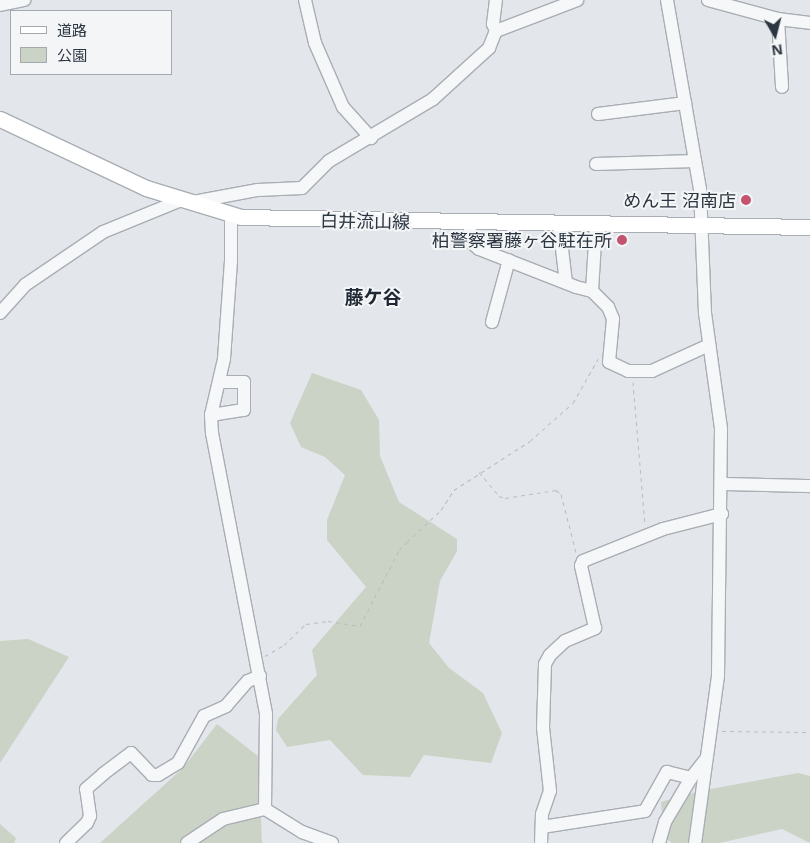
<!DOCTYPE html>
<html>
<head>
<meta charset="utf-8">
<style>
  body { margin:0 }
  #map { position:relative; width:810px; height:843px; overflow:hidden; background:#e3e6ea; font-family:"Noto Sans","Noto Sans JP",sans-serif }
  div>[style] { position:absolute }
  .green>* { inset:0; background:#cad3c5 }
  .path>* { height:1px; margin-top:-0.5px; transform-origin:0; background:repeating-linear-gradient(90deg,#b9bdc1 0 4px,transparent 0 8px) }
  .roads { filter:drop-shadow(1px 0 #a8aeb4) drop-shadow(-1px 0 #a8aeb4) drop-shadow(0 1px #a8aeb4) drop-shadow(0 -1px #a8aeb4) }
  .minor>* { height:12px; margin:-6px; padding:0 6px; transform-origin:6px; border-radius:6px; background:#f5f7f8 }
  .major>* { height:15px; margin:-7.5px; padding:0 7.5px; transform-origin:7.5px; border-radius:7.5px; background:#fff }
  .dots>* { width:14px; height:14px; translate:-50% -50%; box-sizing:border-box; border:2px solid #f3f5f7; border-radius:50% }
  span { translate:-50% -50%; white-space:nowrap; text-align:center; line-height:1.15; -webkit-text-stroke:4px #f3f5f7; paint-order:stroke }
  .poi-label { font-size:18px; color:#2c3641 }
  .right { translate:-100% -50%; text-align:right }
  .street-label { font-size:18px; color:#2c3641 }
  .neighbourhood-label { font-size:19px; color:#1e2732; font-weight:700 }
  .legend { position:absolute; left:10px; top:10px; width:162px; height:65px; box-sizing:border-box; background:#f3f5f7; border:1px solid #a3a9ae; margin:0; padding:6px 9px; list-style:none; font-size:15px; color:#2c3641 }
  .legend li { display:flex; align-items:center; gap:10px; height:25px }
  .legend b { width:25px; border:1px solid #a3a9ae }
  .north { position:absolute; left:750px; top:10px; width:50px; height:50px; -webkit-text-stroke:4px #f3f5f7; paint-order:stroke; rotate:172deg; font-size:14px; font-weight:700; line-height:20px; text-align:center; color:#2c3641 }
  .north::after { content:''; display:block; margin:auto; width:18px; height:22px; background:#2c3641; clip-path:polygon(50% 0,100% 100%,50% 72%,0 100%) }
</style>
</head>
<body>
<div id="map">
  <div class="green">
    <div style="clip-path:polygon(312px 373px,361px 390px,379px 420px,380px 456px,399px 502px,457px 539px,457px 551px,440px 581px,429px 643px,449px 668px,483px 693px,502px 733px,491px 763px,424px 755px,410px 777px,363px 775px,330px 740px,287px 747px,276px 730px,278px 719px,317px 675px,312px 650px,366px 587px,327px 540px,327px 520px,345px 475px,325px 457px,301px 447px,290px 423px)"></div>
    <div style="clip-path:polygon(28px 639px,69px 657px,0 763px,0 641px)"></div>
    <div style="clip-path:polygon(217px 724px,258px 756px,262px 843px,100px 843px,183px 768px)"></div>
    <div style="clip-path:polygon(798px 773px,810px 776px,810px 843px,782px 829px,719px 843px,672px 843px,664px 837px,661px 802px,700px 791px)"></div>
    <div style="clip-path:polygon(0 824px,16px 838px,14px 843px,0 843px)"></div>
  </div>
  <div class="path">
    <div style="left:633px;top:382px;width:144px;rotate:85.2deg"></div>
    <div style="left:479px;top:472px;width:31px;rotate:50deg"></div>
    <div style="left:499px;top:496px;width:6px;rotate:18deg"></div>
    <div style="left:505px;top:498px;width:52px;rotate:-8.9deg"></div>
    <div style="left:556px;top:490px;width:6px;rotate:39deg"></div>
    <div style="left:561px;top:494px;width:60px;rotate:75.5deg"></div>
    <div style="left:265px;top:656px;width:22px;rotate:-30deg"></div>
    <div style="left:284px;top:645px;width:30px;rotate:-44deg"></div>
    <div style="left:306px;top:624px;width:22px;rotate:-8deg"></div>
    <div style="left:328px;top:621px;width:32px;rotate:9deg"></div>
    <div style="left:360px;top:626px;width:85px;rotate:-62.8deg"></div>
    <div style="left:399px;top:550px;width:11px;rotate:-45deg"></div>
    <div style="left:407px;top:542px;width:47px;rotate:-43.3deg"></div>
    <div style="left:441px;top:510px;width:24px;rotate:-57deg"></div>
    <div style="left:454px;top:490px;width:90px;rotate:-32.8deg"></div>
    <div style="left:530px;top:441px;width:57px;rotate:-41.5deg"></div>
    <div style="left:573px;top:403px;width:51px;rotate:-60.4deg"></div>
    <div style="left:722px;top:731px;width:88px;rotate:0.7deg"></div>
  </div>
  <div class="roads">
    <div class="minor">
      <div style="left:305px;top:0;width:44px;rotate:76.9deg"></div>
      <div style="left:315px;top:43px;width:70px;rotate:66.4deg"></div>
      <div style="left:343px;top:107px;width:42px;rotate:47.9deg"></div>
      <div style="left:667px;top:0;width:192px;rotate:80.1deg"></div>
      <div style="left:700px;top:189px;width:124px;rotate:87.7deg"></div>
      <div style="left:705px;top:313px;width:117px;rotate:82.1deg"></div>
      <div style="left:721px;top:429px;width:247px;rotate:90.7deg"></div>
      <div style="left:718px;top:676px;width:169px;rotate:97.8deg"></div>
      <div style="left:708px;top:0;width:73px;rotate:15.2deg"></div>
      <div style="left:778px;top:19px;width:32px;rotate:7deg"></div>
      <div style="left:0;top:5px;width:25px;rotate:-12deg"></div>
      <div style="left:778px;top:19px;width:68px;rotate:86.6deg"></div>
      <div style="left:496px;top:31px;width:8px;rotate:-113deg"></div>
      <div style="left:493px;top:24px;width:24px;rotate:-83deg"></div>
      <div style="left:598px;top:114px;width:88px;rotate:-7.2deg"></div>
      <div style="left:596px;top:164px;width:99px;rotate:-1.7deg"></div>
      <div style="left:193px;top:202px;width:66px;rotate:-10.5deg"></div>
      <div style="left:258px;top:190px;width:44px;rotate:-2.6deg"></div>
      <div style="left:302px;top:188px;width:38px;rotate:-45deg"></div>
      <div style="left:329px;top:161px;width:121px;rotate:-30.8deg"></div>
      <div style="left:433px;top:99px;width:76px;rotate:-42.3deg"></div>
      <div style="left:489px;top:48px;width:18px;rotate:-68deg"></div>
      <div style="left:496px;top:31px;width:87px;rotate:-20.9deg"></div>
      <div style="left:231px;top:216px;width:45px;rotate:90deg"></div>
      <div style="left:231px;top:261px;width:98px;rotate:94.1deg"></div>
      <div style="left:224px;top:359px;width:57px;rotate:103.1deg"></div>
      <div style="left:211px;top:415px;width:18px;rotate:87deg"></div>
      <div style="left:212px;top:433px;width:286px;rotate:79.1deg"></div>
      <div style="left:266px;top:714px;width:95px;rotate:90.6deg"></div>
      <div style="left:265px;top:809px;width:44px;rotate:31.9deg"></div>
      <div style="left:302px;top:832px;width:32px;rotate:20deg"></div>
      <div style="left:469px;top:223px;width:20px;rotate:81deg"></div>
      <div style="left:472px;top:243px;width:9px;rotate:41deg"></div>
      <div style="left:479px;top:249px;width:104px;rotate:21.4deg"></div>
      <div style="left:576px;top:287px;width:16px;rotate:14deg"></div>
      <div style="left:592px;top:291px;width:23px;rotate:45deg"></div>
      <div style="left:608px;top:307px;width:13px;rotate:67deg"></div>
      <div style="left:613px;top:319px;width:43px;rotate:95.3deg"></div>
      <div style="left:609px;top:362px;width:21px;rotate:25deg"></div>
      <div style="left:628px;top:371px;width:24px"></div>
      <div style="left:652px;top:371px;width:63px;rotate:-24.5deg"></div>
      <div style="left:559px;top:224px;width:59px;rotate:83.2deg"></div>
      <div style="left:592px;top:291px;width:66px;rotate:-86.5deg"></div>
      <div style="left:0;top:313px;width:38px;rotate:-48deg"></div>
      <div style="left:25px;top:285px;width:94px;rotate:-34.2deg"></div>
      <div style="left:103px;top:232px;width:82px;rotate:-22.2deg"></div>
      <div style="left:492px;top:322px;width:64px;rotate:-74.7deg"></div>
      <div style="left:211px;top:415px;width:33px;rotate:-9deg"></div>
      <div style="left:244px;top:410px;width:28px;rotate:-90deg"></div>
      <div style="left:244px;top:382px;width:24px;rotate:180deg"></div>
      <div style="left:722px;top:484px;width:88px;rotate:1.3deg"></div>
      <div style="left:542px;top:827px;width:104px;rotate:-8.8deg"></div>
      <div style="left:645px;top:811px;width:45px;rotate:-60.6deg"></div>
      <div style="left:667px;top:772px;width:25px;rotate:14deg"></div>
      <div style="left:691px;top:778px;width:24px;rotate:-52deg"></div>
      <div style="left:66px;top:843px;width:29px;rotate:-44deg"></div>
      <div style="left:87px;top:823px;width:8px;rotate:-67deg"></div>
      <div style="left:90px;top:816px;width:27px;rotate:-98deg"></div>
      <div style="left:86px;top:789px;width:23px;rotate:-41deg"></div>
      <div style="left:103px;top:774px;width:35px;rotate:-37deg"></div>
      <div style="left:131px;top:753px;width:30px;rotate:46deg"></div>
      <div style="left:152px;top:775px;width:6px"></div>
      <div style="left:158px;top:775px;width:23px;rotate:-31deg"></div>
      <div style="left:178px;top:763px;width:54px;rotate:-61deg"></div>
      <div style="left:204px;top:716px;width:24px;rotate:-24deg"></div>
      <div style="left:226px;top:706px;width:33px;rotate:-49deg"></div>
      <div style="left:248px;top:681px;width:13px;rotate:-23deg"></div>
      <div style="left:187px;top:843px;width:43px;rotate:-33.7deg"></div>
      <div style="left:223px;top:819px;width:43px;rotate:-13.4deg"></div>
      <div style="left:541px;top:843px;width:29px;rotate:-88deg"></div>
      <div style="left:542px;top:814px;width:24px;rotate:-71deg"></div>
      <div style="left:550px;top:791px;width:63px;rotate:-96.3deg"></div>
      <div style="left:543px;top:728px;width:64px;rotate:-88.2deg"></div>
      <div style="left:545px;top:664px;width:10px;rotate:-61deg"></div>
      <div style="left:550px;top:655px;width:21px;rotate:-43deg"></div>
      <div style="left:565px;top:641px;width:33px;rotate:-23deg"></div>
      <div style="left:595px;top:628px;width:64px;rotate:-102.7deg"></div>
      <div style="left:581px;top:566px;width:5px;rotate:-68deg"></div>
      <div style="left:583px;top:561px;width:86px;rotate:-21.8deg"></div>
      <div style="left:663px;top:529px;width:61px;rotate:-14.3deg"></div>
      <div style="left:659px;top:843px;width:22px;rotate:-74deg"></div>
      <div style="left:665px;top:822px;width:51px;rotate:-59.4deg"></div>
    </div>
    <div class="major">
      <div style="left:0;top:119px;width:161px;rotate:25.3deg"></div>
      <div style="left:146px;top:188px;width:99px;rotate:17deg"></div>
      <div style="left:241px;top:217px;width:569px;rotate:1.01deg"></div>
    </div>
  </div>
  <div class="dots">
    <div style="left:746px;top:200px;background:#c3536e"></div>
    <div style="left:622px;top:240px;background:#c3536e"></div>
  </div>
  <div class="poi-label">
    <span class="right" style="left:736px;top:200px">めん王 沼南店</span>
    <span class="right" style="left:612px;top:240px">柏警察署藤ヶ谷駐在所</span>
  </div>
  <div class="street-label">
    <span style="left:365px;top:221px;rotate:1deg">白井流山線</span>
  </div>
  <div class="neighbourhood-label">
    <span style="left:373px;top:298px">藤ケ谷</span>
  </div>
  <ul class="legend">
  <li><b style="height:6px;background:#fff"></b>道路</li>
  <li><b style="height:14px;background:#cad3c5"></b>公園</li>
  </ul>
  <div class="north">N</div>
</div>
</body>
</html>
